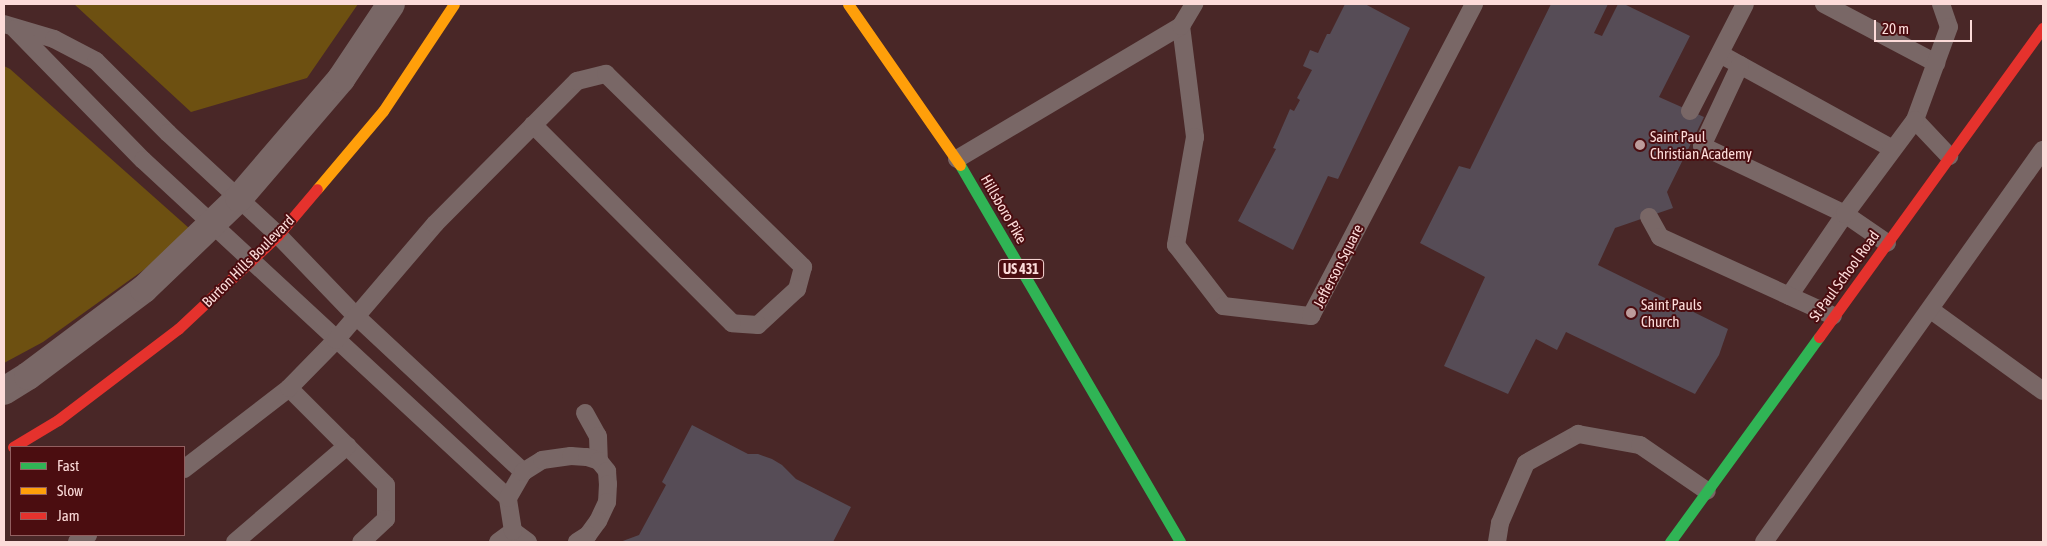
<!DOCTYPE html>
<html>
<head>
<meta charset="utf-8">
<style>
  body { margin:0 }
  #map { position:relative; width:2047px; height:546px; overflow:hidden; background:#492727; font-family:"Asap Condensed",sans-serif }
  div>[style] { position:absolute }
  .green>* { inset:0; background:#6d5011 }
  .building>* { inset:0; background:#564c56 }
  .lane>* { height:18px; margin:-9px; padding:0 9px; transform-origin:9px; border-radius:9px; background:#796766 }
  .street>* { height:28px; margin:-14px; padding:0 14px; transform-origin:14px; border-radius:14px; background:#796766 }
  .fast>* { height:11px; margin:-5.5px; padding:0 5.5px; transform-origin:5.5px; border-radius:5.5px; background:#30b455 }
  .slow>* { height:11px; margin:-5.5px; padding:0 5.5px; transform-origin:5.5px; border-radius:5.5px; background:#ff9f0a }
  .jam>* { height:11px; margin:-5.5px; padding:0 5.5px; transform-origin:5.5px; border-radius:5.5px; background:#e5322d }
  .dots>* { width:14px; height:14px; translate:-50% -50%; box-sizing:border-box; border:2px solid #4b0d10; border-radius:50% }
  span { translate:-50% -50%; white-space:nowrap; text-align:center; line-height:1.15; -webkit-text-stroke:4px #4b0d10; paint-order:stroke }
  .shield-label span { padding:1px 4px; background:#4b0d10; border:1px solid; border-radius:4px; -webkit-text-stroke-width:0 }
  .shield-label { font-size:14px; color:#fcdbd9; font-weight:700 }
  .poi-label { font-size:15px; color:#fcdbd9 }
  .left { translate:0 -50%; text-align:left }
  .street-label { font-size:15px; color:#fcdbd9 }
  .frame { position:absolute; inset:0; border:5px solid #fcdbd9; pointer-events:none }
  .legend { position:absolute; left:10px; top:446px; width:175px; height:90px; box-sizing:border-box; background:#4b0d10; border:1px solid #925f60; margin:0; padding:6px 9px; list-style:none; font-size:15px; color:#fcdbd9 }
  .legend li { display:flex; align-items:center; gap:10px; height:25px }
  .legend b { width:25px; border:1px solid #925f60 }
  .scale { position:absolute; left:1874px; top:20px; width:98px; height:22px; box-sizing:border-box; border:2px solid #fcdbd9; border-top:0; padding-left:6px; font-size:15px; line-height:18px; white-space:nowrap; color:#fcdbd9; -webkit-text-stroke:4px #4b0d10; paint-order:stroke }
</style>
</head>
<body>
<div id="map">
  <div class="green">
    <div style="clip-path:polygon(74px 4px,73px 4px,358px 4px,307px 78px,191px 112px)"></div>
    <div style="clip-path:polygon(4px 66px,10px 69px,190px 229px,145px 269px,43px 342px,4px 363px)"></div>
  </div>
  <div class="building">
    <div style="clip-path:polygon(1345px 4px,1365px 4px,1410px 28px,1338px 179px,1328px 176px,1293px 250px,1238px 221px,1276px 149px,1273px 148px,1290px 109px,1294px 111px,1300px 100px,1297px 98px,1312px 70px,1303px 66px,1310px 50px,1318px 53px,1327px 34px,1330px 34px)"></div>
    <div style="clip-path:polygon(1551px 4px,1608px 4px,1594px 33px,1602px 36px,1618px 4px,1624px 4px,1690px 36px,1659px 97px,1704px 117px,1667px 192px,1673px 208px,1615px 228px,1598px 265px,1728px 329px,1719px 355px,1695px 394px,1566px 332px,1557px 350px,1536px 339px,1508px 394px,1444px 366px,1485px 277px,1420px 243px,1459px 166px,1470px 169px)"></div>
    <div style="clip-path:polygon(692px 425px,748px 454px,758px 454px,772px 459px,782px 465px,796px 479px,851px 507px,833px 542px,620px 542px,639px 535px,666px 485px,662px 482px)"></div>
  </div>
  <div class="lane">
    <div style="left:1824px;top:4px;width:127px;rotate:27.8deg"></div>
    <div style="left:1941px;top:4px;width:24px;rotate:71deg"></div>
    <div style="left:1949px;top:27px;width:99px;rotate:110.1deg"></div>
    <div style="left:1915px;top:120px;width:50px;rotate:46.6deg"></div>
    <div style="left:4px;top:24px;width:52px;rotate:16.7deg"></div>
    <div style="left:54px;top:39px;width:47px;rotate:27.6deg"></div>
    <div style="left:96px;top:61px;width:102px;rotate:45deg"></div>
    <div style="left:168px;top:133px;width:150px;rotate:42.8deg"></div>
    <div style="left:278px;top:235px;width:112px;rotate:46.1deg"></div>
    <div style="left:356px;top:316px;width:229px;rotate:43deg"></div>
    <div style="left:1181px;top:26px;width:112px;rotate:82.8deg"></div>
    <div style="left:1195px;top:137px;width:110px;rotate:100deg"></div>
    <div style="left:1176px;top:245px;width:77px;rotate:52.4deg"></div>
    <div style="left:1223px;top:306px;width:89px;rotate:6.5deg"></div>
    <div style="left:1311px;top:316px;width:352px;rotate:-62.4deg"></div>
    <div style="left:15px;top:29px;width:183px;rotate:45.7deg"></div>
    <div style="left:143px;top:160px;width:497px;rotate:42.8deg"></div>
    <div style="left:1720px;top:54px;width:197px;rotate:28.8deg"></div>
    <div style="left:1740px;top:65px;width:89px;rotate:115.1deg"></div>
    <div style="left:1702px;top:146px;width:158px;rotate:25.4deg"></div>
    <div style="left:1845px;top:214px;width:99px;rotate:124.3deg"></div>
    <div style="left:1690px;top:111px;width:120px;rotate:-62.8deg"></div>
    <div style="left:957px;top:159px;width:261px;rotate:-30.7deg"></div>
    <div style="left:1181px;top:26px;width:26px;rotate:-59deg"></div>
    <div style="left:1649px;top:217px;width:23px;rotate:61deg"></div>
    <div style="left:1660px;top:237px;width:190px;rotate:24.5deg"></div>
    <div style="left:1887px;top:243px;width:51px;rotate:-145.4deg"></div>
    <div style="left:1845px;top:214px;width:117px;rotate:-53.3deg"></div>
    <div style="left:1931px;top:310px;width:138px;rotate:35.9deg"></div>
    <div style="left:289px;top:388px;width:137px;rotate:45deg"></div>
    <div style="left:386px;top:485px;width:34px;rotate:90deg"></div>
    <div style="left:386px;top:519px;width:34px;rotate:137deg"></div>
    <div style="left:585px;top:413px;width:26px;rotate:61deg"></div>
    <div style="left:598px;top:436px;width:25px;rotate:88deg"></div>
    <div style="left:184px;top:469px;width:133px;rotate:-37.6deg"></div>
    <div style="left:289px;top:388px;width:67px;rotate:-45.6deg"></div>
    <div style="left:336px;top:340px;width:153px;rotate:-49.5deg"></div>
    <div style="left:435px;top:224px;width:202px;rotate:-45.2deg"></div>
    <div style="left:577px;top:81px;width:30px;rotate:-14deg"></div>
    <div style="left:606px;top:74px;width:276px;rotate:44.4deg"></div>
    <div style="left:803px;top:267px;width:23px;rotate:105deg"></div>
    <div style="left:797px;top:289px;width:53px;rotate:137.3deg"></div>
    <div style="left:758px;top:325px;width:26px;rotate:-176deg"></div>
    <div style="left:732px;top:323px;width:281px;rotate:-135.1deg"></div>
    <div style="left:77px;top:542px;width:13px;rotate:-32deg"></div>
    <div style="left:235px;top:542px;width:148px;rotate:-40.6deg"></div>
    <div style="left:498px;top:542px;width:19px;rotate:-36deg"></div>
    <div style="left:528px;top:542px;width:19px;rotate:-144deg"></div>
    <div style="left:513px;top:531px;width:33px;rotate:-99deg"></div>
    <div style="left:508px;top:498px;width:30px;rotate:-60deg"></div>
    <div style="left:523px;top:472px;width:22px;rotate:-32deg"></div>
    <div style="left:542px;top:460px;width:29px;rotate:-8deg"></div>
    <div style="left:571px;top:456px;width:16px;rotate:4deg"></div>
    <div style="left:587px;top:457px;width:13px;rotate:18deg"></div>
    <div style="left:599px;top:461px;width:13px;rotate:51deg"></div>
    <div style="left:607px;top:471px;width:13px;rotate:86deg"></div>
    <div style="left:608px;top:484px;width:18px;rotate:93deg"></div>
    <div style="left:607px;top:502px;width:21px;rotate:115deg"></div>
    <div style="left:598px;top:521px;width:17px;rotate:126deg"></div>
    <div style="left:588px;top:535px;width:13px;rotate:148deg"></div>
    <div style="left:1497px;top:542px;width:19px;rotate:-81deg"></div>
    <div style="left:1500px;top:523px;width:65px;rotate:-66.6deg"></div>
    <div style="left:1526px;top:463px;width:60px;rotate:-29.1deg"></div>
    <div style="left:1578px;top:434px;width:63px;rotate:10.1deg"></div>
    <div style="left:1640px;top:445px;width:81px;rotate:34.5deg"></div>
    <div style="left:1764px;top:542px;width:481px;rotate:-54.6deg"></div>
  </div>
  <div class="street">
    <div style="left:4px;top:391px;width:28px;rotate:-32deg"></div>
    <div style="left:28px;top:376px;width:145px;rotate:-36.9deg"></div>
    <div style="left:144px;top:289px;width:132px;rotate:-43.8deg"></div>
    <div style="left:239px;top:198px;width:157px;rotate:-49.4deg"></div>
    <div style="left:341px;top:79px;width:90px;rotate:-56.3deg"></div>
  </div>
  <div class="fast">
    <div style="left:960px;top:165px;width:436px;rotate:59.7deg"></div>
    <div style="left:1670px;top:542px;width:253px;rotate:-54deg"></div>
  </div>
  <div class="slow">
    <div style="left:848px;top:4px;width:196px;rotate:55.2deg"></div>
    <div style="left:317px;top:189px;width:102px;rotate:-49.8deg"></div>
    <div style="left:383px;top:111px;width:128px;rotate:-56.4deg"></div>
  </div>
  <div class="jam">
    <div style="left:1819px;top:337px;width:382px;rotate:-54.1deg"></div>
    <div style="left:13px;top:447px;width:52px;rotate:-31deg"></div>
    <div style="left:58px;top:420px;width:151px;rotate:-37.2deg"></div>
    <div style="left:178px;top:329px;width:137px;rotate:-43.2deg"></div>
    <div style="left:278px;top:235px;width:60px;rotate:-49.7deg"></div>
  </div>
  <div class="dots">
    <div style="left:1640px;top:145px;background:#bd9c9b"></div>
    <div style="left:1631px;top:313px;background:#bd9c9b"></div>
  </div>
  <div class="shield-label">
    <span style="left:1021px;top:269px">US 431</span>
  </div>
  <div class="poi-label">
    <span class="left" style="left:1650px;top:145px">Saint Paul<br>Christian Academy</span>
    <span class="left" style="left:1641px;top:313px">Saint Pauls<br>Church</span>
  </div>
  <div class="street-label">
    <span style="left:1004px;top:209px;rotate:60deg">Hillsboro Pike</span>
    <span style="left:248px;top:261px;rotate:-45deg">Burton Hills Boulevard</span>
    <span style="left:1338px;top:266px;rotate:-63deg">Jefferson Square</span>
    <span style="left:1844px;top:276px;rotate:-54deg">St Paul School Road</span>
  </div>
  <div class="frame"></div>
  <ul class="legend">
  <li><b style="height:6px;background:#30b455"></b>Fast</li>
  <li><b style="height:6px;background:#ff9f0a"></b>Slow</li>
  <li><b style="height:6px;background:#e5322d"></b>Jam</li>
  </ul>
  <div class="scale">20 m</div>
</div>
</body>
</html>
